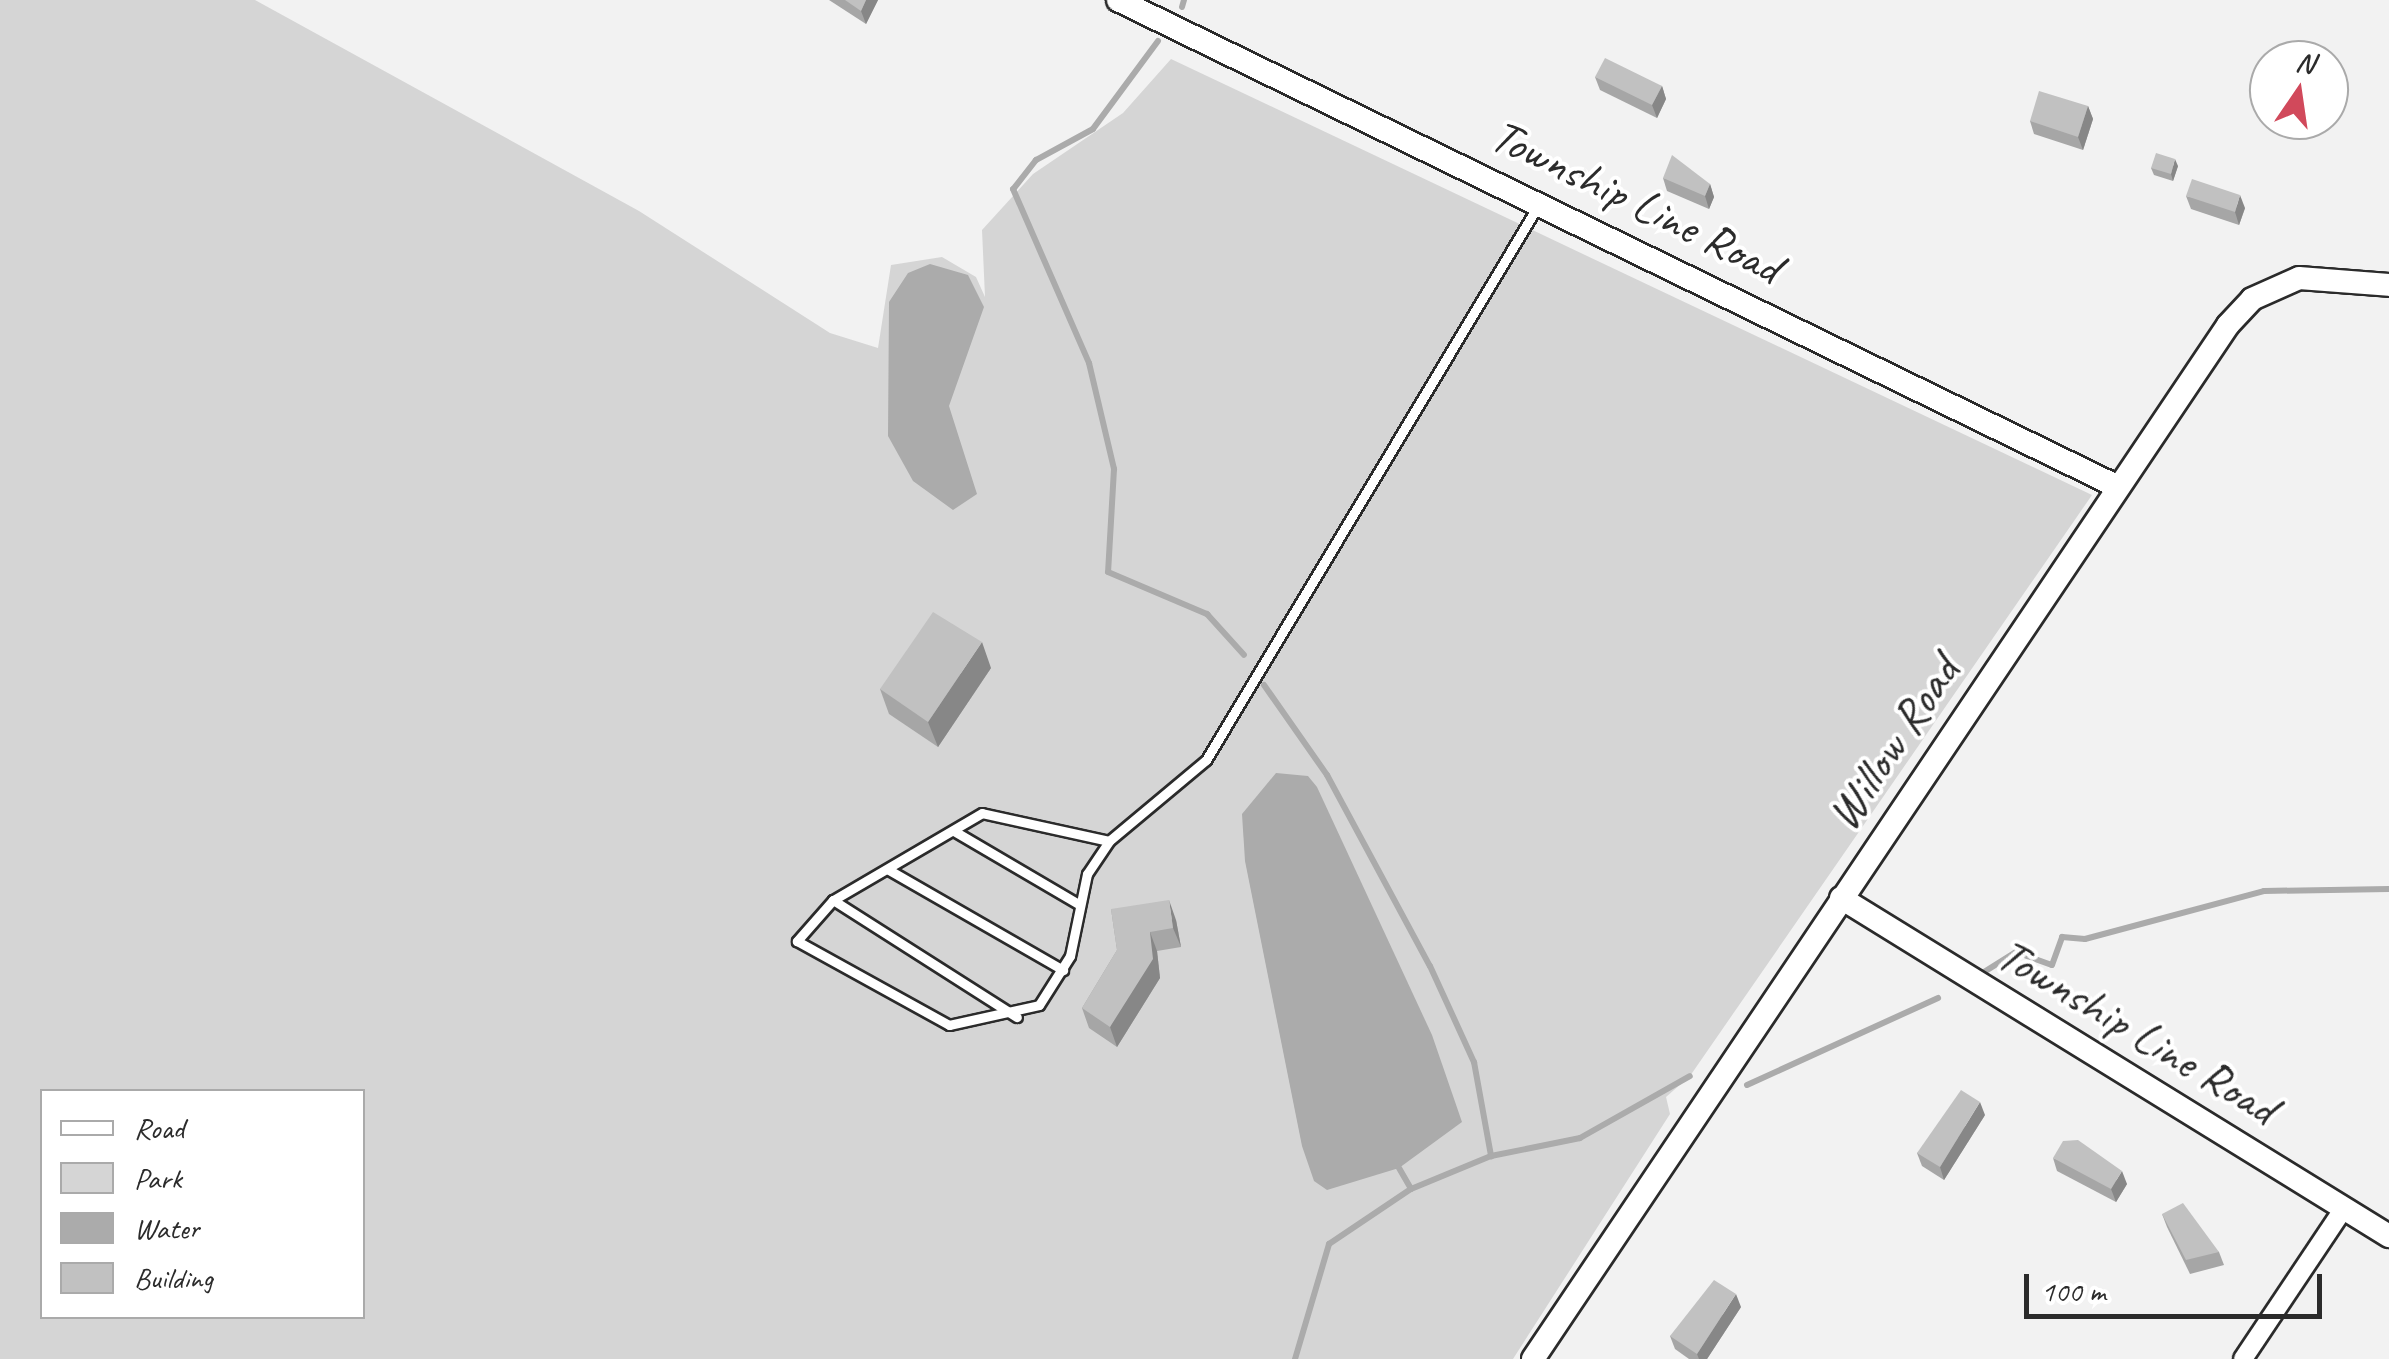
<!DOCTYPE html>
<html>
<head>
<meta charset="utf-8">
<style>
  body { margin:0 }
  #map { position:relative; width:2389px; height:1359px; overflow:hidden; background:#f2f2f2; font-family:Caveat,sans-serif }
  div>[style] { position:absolute }
  .green>* { inset:0; background:#d5d5d5 }
  .water>* { inset:0; background:#ababab }
  .stream>* { height:6px; margin:-3px; padding:0 3px; transform-origin:3px; border-radius:3px; background:#ababab }
  .roads { filter:drop-shadow(2px 0 #2b2b2b) drop-shadow(-2px 0 #2b2b2b) drop-shadow(0 2px #2b2b2b) drop-shadow(0 -2px #2b2b2b) }
  .service>* { height:9px; margin:-4.5px; padding:0 4.5px; transform-origin:4.5px; border-radius:4.5px; background:#fff }
  .minor>* { height:18px; margin:-9px; padding:0 9px; transform-origin:9px; border-radius:9px; background:#fff }
  .tertiary>* { height:22px; margin:-11px; padding:0 11px; transform-origin:11px; border-radius:11px; background:#fff }
  .wall>* { inset:0; background:#a6a6a6 }
  .shaded-wall>* { inset:0; background:#878787 }
  .building>* { inset:0; background:#c1c1c1 }
  span { translate:-50% -50%; white-space:nowrap; text-align:center; line-height:1.15; -webkit-text-stroke:8px #fff; paint-order:stroke }
  .street-label { font-size:48px; color:#2b2b2b }
  .legend { position:absolute; left:40px; top:1089px; width:325px; height:230px; box-sizing:border-box; background:#fff; border:2px solid #aaa; margin:0; padding:12px 18px; list-style:none; font-size:30px; color:#2b2b2b }
  .legend li { display:flex; align-items:center; gap:20px; height:50px }
  .legend b { width:50px; border:2px solid #aaa }
  .north { position:absolute; left:2249px; top:40px; width:100px; height:100px; box-sizing:border-box; background:#fff; border:2px solid #aaa; border-radius:50%; rotate:13deg; font-size:28px; font-weight:700; line-height:40px; text-align:center; color:#2b2b2b }
  .north::after { content:''; display:block; margin:auto; width:35px; height:45px; background:#d1495b; clip-path:polygon(50% 0,100% 100%,50% 72%,0 100%) }
  .scale { position:absolute; left:2024px; top:1274px; width:298px; height:45px; box-sizing:border-box; border:5px solid #2b2b2b; border-top:0; padding-left:12px; font-size:30px; line-height:35px; white-space:nowrap; color:#2b2b2b; -webkit-text-stroke:8px #fff; paint-order:stroke }
</style>
</head>
<body>
<div id="map">
  <div class="green">
    <div style="clip-path:polygon(evenodd,0 0,255px 0,639px 211px,830px 333px,878px 348px,891px 265px,942px 257px,976px 277px,985px 297px,982px 230px,1033px 174px,1123px 113px,1171px 59px,2092px 495px,1690px 1076px,1666px 1097px,1670px 1114px,1513px 1359px,0 1359px,0 0,42px 1092px,362px 1092px,362px 1316px,42px 1316px,42px 1092px)"></div>
  </div>
  <div class="water">
    <div style="clip-path:polygon(930px 264px,968px 275px,984px 307px,949px 406px,977px 494px,953px 510px,913px 481px,888px 436px,889px 302px,908px 273px)"></div>
    <div style="clip-path:polygon(1276px 773px,1308px 776px,1317px 787px,1432px 1035px,1462px 1122px,1399px 1168px,1327px 1190px,1314px 1181px,1302px 1146px,1245px 861px,1242px 814px)"></div>
  </div>
  <div class="stream">
    <div style="left:1182px;top:7px;width:7px;rotate:-74deg"></div>
    <div style="left:1158px;top:41px;width:109px;rotate:126.5deg"></div>
    <div style="left:1093px;top:129px;width:65px;rotate:151.5deg"></div>
    <div style="left:1036px;top:160px;width:37px;rotate:128deg"></div>
    <div style="left:1013px;top:189px;width:190px;rotate:66.4deg"></div>
    <div style="left:1089px;top:363px;width:109px;rotate:76.7deg"></div>
    <div style="left:1114px;top:469px;width:103px;rotate:93.3deg"></div>
    <div style="left:1108px;top:572px;width:108px;rotate:23deg"></div>
    <div style="left:1207px;top:614px;width:55px;rotate:47.9deg"></div>
    <div style="left:1264px;top:685px;width:110px;rotate:55deg"></div>
    <div style="left:1327px;top:775px;width:217px;rotate:61.7deg"></div>
    <div style="left:1430px;top:966px;width:106px;rotate:65.4deg"></div>
    <div style="left:1474px;top:1062px;width:96px;rotate:79.7deg"></div>
    <div style="left:1984px;top:972px;width:38px;rotate:-32deg"></div>
    <div style="left:2016px;top:952px;width:38px;rotate:20deg"></div>
    <div style="left:2052px;top:965px;width:30px;rotate:-70deg"></div>
    <div style="left:2062px;top:937px;width:23px;rotate:5deg"></div>
    <div style="left:2085px;top:939px;width:185px;rotate:-15deg"></div>
    <div style="left:2264px;top:891px;width:125px;rotate:-0.9deg"></div>
    <div style="left:1747px;top:1085px;width:210px;rotate:-24.5deg"></div>
    <div style="left:1399px;top:1168px;width:24px;rotate:60deg"></div>
    <div style="left:1411px;top:1189px;width:87px;rotate:-22.4deg"></div>
    <div style="left:1491px;top:1156px;width:91px;rotate:-11.4deg"></div>
    <div style="left:1580px;top:1138px;width:126px;rotate:-29.4deg"></div>
    <div style="left:1295px;top:1359px;width:120px;rotate:-73.5deg"></div>
    <div style="left:1329px;top:1244px;width:99px;rotate:-33.9deg"></div>
  </div>
  <div class="roads">
    <div class="service">
      <div style="left:954px;top:831px;width:146px;rotate:30.4deg"></div>
      <div style="left:1109px;top:841px;width:130px;rotate:-167.6deg"></div>
      <div style="left:982px;top:813px;width:173px;rotate:149.7deg"></div>
      <div style="left:833px;top:900px;width:55px;rotate:131.3deg"></div>
      <div style="left:797px;top:941px;width:174px;rotate:28.9deg"></div>
      <div style="left:949px;top:1025px;width:92px;rotate:-12.5deg"></div>
      <div style="left:1039px;top:1005px;width:58px;rotate:-57.7deg"></div>
      <div style="left:1070px;top:956px;width:84px;rotate:-78.3deg"></div>
      <div style="left:1087px;top:874px;width:40px;rotate:-56deg"></div>
      <div style="left:1109px;top:841px;width:126px;rotate:-39.9deg"></div>
      <div style="left:1206px;top:760px;width:648px;rotate:-59.08deg"></div>
      <div style="left:889px;top:870px;width:201px;rotate:29.9deg"></div>
      <div style="left:833px;top:900px;width:218px;rotate:32.5deg"></div>
    </div>
    <div class="minor">
      <div style="left:2243px;top:1359px;width:182px;rotate:-56.2deg"></div>
    </div>
    <div class="tertiary">
      <div style="left:1118px;top:0;width:1108px;rotate:25.96deg"></div>
      <div style="left:1841px;top:898px;width:644px;rotate:31.67deg"></div>
      <div style="left:1533px;top:1359px;width:1246px;rotate:-56.09deg"></div>
      <div style="left:2228px;top:325px;width:35px;rotate:-47deg"></div>
      <div style="left:2252px;top:299px;width:51px;rotate:-24.1deg"></div>
      <div style="left:2299px;top:278px;width:90px;rotate:4.4deg"></div>
    </div>
  </div>
  <div class="wall">
    <div style="clip-path:polygon(829px 0,878px 0,866px 24px)"></div>
    <div style="clip-path:polygon(1595px 77px,1662px 86px,1666px 99px,1657px 118px,1600px 90px)"></div>
    <div style="clip-path:polygon(2088px 106px,2093px 119px,2083px 150px,2034px 134px,2030px 121px)"></div>
    <div style="clip-path:polygon(2178px 166px,2173px 181px,2154px 175px,2151px 168px)"></div>
    <div style="clip-path:polygon(1663px 178px,1710px 184px,1714px 197px,1709px 209px,1667px 191px)"></div>
    <div style="clip-path:polygon(2186px 196px,2245px 208px,2239px 225px,2191px 209px)"></div>
    <div style="clip-path:polygon(991px 668px,938px 747px,889px 714px,880px 689px)"></div>
    <div style="clip-path:polygon(1111px 909px,1176px 920px,1181px 947px,1157px 951px,1160px 978px,1117px 1047px,1089px 1028px,1082px 1008px,1117px 950px)"></div>
    <div style="clip-path:polygon(1985px 1115px,1944px 1180px,1922px 1166px,1917px 1153px)"></div>
    <div style="clip-path:polygon(2053px 1158px,2127px 1184px,2116px 1202px,2057px 1171px)"></div>
    <div style="clip-path:polygon(2162px 1214px,2219px 1252px,2224px 1265px,2190px 1274px,2167px 1227px)"></div>
    <div style="clip-path:polygon(1741px 1307px,1707px 1359px,1689px 1359px,1675px 1349px,1670px 1336px)"></div>
  </div>
  <div class="shaded-wall">
    <div style="clip-path:polygon(866px 0,878px 0,866px 24px,861px 11px)"></div>
    <div style="clip-path:polygon(1662px 86px,1666px 99px,1657px 118px,1652px 105px)"></div>
    <div style="clip-path:polygon(2088px 106px,2093px 119px,2083px 150px,2078px 137px)"></div>
    <div style="clip-path:polygon(2175px 159px,2178px 166px,2173px 181px,2171px 174px)"></div>
    <div style="clip-path:polygon(1710px 184px,1714px 197px,1709px 209px,1705px 196px)"></div>
    <div style="clip-path:polygon(2240px 195px,2245px 208px,2239px 225px,2235px 212px)"></div>
    <div style="clip-path:polygon(982px 642px,991px 668px,938px 747px,928px 722px)"></div>
    <div style="clip-path:polygon(1169px 900px,1176px 920px,1181px 947px,1173px 928px)"></div>
    <div style="clip-path:polygon(1150px 932px,1157px 951px,1160px 978px,1117px 1047px,1110px 1027px)"></div>
    <div style="clip-path:polygon(1980px 1102px,1985px 1115px,1944px 1180px,1940px 1167px)"></div>
    <div style="clip-path:polygon(2122px 1171px,2127px 1184px,2116px 1202px,2111px 1189px)"></div>
    <div style="clip-path:polygon(1736px 1294px,1741px 1307px,1707px 1359px,1699px 1359px,1697px 1354px)"></div>
  </div>
  <div class="building">
    <div style="clip-path:polygon(845px 0,866px 0,861px 11px)"></div>
    <div style="clip-path:polygon(1605px 58px,1662px 86px,1652px 105px,1595px 77px)"></div>
    <div style="clip-path:polygon(2039px 91px,2088px 106px,2078px 137px,2030px 121px)"></div>
    <div style="clip-path:polygon(2156px 153px,2175px 159px,2171px 174px,2151px 168px)"></div>
    <div style="clip-path:polygon(1672px 155px,1710px 184px,1705px 196px,1663px 178px)"></div>
    <div style="clip-path:polygon(2192px 179px,2240px 195px,2235px 212px,2186px 196px)"></div>
    <div style="clip-path:polygon(933px 612px,982px 642px,928px 722px,880px 689px)"></div>
    <div style="clip-path:polygon(1169px 900px,1173px 928px,1150px 932px,1153px 959px,1110px 1027px,1082px 1008px,1117px 950px,1111px 909px)"></div>
    <div style="clip-path:polygon(1961px 1090px,1980px 1102px,1940px 1167px,1917px 1153px)"></div>
    <div style="clip-path:polygon(2078px 1140px,2122px 1171px,2111px 1189px,2053px 1158px,2063px 1141px)"></div>
    <div style="clip-path:polygon(2183px 1203px,2219px 1252px,2186px 1260px,2162px 1214px)"></div>
    <div style="clip-path:polygon(1714px 1280px,1736px 1294px,1697px 1354px,1670px 1336px)"></div>
  </div>
  <div class="street-label">
    <span style="left:1636px;top:201px;rotate:26deg">Township Line Road</span>
    <span style="left:1893px;top:743px;rotate:-56deg">Willow Road</span>
    <span style="left:2137px;top:1031px;rotate:31deg">Township Line Road</span>
  </div>
  <ul class="legend">
  <li><b style="height:12px;background:#fff"></b>Road</li>
  <li><b style="height:28px;background:#d5d5d5"></b>Park</li>
  <li><b style="height:28px;background:#ababab"></b>Water</li>
  <li><b style="height:28px;background:#c1c1c1"></b>Building</li>
  </ul>
  <div class="north">N</div>
  <div class="scale">100 m</div>
</div>
</body>
</html>
